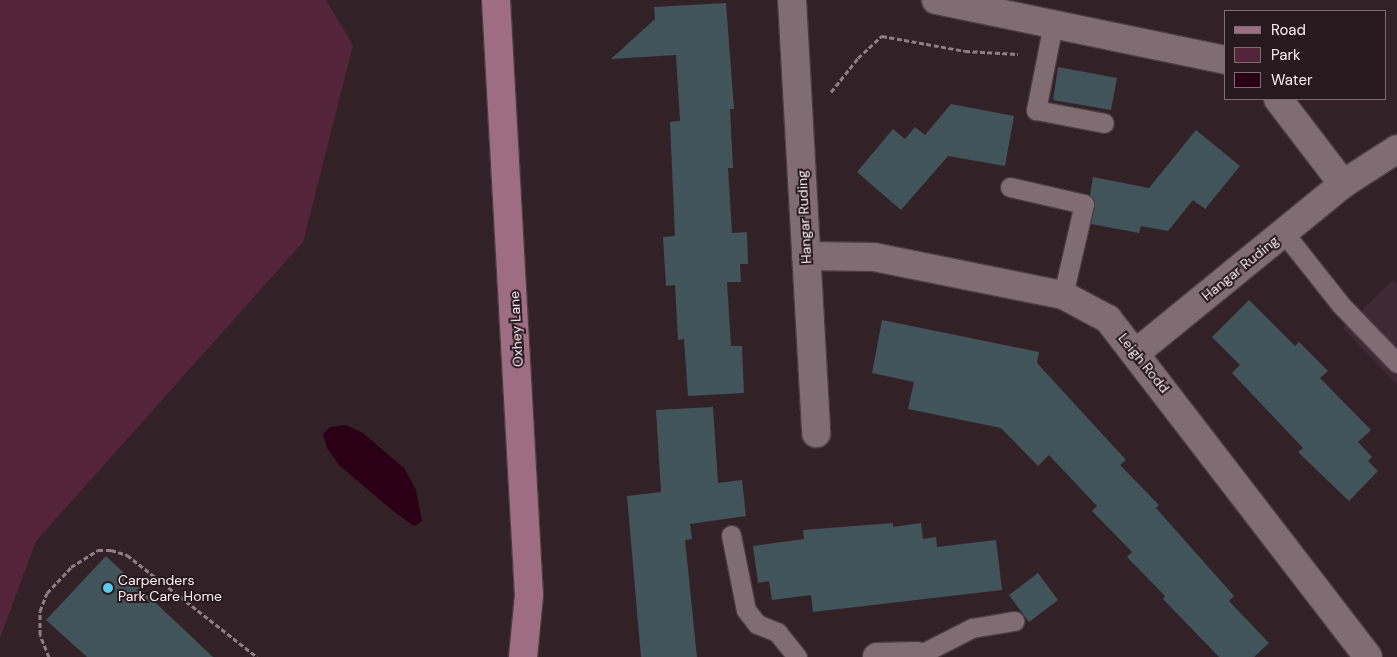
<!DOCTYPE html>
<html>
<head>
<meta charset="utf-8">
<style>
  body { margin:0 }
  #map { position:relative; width:1397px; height:657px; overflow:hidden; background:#322228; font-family:"DM Sans",sans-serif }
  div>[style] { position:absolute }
  .built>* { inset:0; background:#3f2932 }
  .green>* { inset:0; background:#54243a }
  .water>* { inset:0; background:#2b0016 }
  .building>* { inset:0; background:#41545a }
  .path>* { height:3px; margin-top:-1.5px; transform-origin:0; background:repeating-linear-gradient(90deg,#8d7f84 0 5px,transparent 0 7.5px) }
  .roads { filter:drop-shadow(1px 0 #4b3d43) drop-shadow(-1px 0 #4b3d43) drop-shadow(0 1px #4b3d43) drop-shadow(0 -1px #4b3d43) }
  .lane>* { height:19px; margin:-9.5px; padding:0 9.5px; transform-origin:9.5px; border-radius:9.5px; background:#806d74 }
  .street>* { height:28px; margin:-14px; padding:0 14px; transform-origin:14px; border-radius:14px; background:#806d74 }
  .primary>* { height:28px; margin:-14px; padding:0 14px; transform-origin:14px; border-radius:14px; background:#9f6d82 }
  .dots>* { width:14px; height:14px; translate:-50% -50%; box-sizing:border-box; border:2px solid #28191f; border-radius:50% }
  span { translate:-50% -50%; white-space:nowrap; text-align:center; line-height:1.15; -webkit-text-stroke:4px #28191f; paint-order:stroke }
  .street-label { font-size:14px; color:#fbf0f4 }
  .poi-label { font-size:14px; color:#fbf0f4 }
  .left { translate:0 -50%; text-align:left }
  .legend { position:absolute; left:1224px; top:10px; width:162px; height:90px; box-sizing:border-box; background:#28191f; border:1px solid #7c6f74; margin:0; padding:6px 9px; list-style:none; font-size:15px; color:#fbf0f4 }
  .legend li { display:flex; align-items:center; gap:10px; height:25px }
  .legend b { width:25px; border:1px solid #7c6f74 }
</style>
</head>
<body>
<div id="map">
  <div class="built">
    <div style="clip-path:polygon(1393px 280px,1397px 284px,1397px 385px,1343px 328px)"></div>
  </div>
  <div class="green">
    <div style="clip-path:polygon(0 0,326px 0,353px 45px,303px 242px,36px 541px,0 638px)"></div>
  </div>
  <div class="water">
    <div style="clip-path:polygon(346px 425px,363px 433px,404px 468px,416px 490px,422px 521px,414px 526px,397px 514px,340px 466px,327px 448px,323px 434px,330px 427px)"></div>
  </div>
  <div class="building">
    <div style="clip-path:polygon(726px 3px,734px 109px,730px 109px,733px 168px,728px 168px,732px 233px,747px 232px,748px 264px,740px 264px,741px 282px,727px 282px,731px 346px,742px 346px,744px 393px,688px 396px,684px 339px,678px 340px,675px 285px,666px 286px,663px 237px,675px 236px,670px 122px,680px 121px,676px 55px,611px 59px,655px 19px,654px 7px)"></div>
    <div style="clip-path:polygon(1058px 67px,1117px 78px,1111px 110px,1053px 100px)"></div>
    <div style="clip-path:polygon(951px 104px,1014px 116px,1005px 166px,948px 156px,901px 210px,857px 172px,893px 129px,905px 139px,915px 127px,925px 135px)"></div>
    <div style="clip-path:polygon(1196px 130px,1240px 166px,1205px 209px,1193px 200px,1168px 231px,1141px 226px,1139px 233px,1091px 224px,1095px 206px,1090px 195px,1093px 177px,1149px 188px)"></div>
    <div style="clip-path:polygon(1249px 300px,1295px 346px,1299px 342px,1328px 371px,1320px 378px,1371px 430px,1358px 442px,1372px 457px,1368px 461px,1378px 471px,1349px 501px,1298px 452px,1303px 448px,1232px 373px,1240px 365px,1212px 337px)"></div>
    <div style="clip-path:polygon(882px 320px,1039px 352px,1037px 363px,1126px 460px,1120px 465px,1159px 505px,1156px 508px,1234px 596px,1229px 601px,1269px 643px,1254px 657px,1219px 657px,1163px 599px,1165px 596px,1127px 557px,1132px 552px,1092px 511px,1097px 506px,1049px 455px,1038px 466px,1001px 428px,908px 409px,914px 382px,872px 373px)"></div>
    <div style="clip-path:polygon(713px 407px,718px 483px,742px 480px,746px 516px,690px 524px,692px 539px,685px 540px,697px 657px,641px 657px,627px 496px,661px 492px,656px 410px)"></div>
    <div style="clip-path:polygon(893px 523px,893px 527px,921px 523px,923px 539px,936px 537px,937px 547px,996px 540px,1002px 590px,813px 612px,811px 595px,772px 600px,769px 581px,758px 583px,753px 546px,804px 539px,803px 530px)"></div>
    <div style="clip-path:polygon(106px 556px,213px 657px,87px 657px,46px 620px)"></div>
    <div style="clip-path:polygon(1038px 573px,1058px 600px,1029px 622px,1009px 595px)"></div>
  </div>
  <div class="path">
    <div style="left:831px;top:92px;width:43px;rotate:-51.5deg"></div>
    <div style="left:858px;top:58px;width:33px;rotate:-43deg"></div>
    <div style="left:882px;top:36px;width:84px;rotate:10.2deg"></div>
    <div style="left:965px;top:51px;width:53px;rotate:3.2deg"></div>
    <div style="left:49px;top:657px;width:24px;rotate:-112deg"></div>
    <div style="left:40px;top:635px;width:24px;rotate:-90deg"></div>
    <div style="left:40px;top:611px;width:19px;rotate:-69deg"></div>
    <div style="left:47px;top:593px;width:35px;rotate:-47deg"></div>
    <div style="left:71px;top:567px;width:32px;rotate:-32deg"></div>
    <div style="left:98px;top:550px;width:13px"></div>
    <div style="left:111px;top:550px;width:17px;rotate:17deg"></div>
    <div style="left:127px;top:555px;width:165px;rotate:38.1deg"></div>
  </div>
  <div class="roads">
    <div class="lane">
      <div style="left:1053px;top:24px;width:88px;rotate:101.2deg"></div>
      <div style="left:1036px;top:110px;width:69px;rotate:10.8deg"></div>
      <div style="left:1010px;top:187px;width:76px;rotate:12.9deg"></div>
      <div style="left:1084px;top:204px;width:93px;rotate:103deg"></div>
      <div style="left:1284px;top:233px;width:92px;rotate:51.6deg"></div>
      <div style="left:1341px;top:305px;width:81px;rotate:46deg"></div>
      <div style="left:731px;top:535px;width:76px;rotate:78.7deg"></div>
      <div style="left:746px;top:610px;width:18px;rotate:52deg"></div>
      <div style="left:757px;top:624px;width:22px;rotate:22deg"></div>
      <div style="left:777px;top:632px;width:32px;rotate:51deg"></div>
      <div style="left:917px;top:656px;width:62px;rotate:-27deg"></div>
      <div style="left:972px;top:628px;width:43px;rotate:-9.5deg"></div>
    </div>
    <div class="street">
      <div style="left:792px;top:0;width:434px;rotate:86.8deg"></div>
      <div style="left:936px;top:0;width:296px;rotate:11.7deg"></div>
      <div style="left:1278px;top:99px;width:107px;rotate:52.6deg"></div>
      <div style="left:806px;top:256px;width:68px;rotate:0.8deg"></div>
      <div style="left:874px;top:257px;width:193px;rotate:11.4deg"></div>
      <div style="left:1063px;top:295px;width:51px;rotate:28.1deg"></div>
      <div style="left:1108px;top:319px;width:426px;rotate:52.4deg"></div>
      <div style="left:1137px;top:352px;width:266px;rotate:-39.2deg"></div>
      <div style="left:1343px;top:184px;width:64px;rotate:-32.9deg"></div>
      <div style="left:877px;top:657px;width:40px;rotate:-1.4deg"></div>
    </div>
    <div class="primary">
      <div style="left:496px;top:0;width:596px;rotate:86.83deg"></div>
      <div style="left:529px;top:595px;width:62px;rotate:95.5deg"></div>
    </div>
  </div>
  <div class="dots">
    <div style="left:108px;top:588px;background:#5ac8e6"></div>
  </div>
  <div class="street-label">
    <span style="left:804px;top:217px;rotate:-93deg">Hangar Ruding</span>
    <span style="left:1240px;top:268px;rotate:-39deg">Hangar Ruding</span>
    <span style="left:516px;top:329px;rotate:-93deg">Oxhey Lane</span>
    <span style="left:1144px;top:363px;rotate:51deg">Leigh Rodd</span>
  </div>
  <div class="poi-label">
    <span class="left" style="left:118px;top:588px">Carpenders<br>Park Care Home</span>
  </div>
  <ul class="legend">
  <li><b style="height:6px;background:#9f6d82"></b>Road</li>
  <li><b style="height:14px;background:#54243a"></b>Park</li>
  <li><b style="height:14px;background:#2b0016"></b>Water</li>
  </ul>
</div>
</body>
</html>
